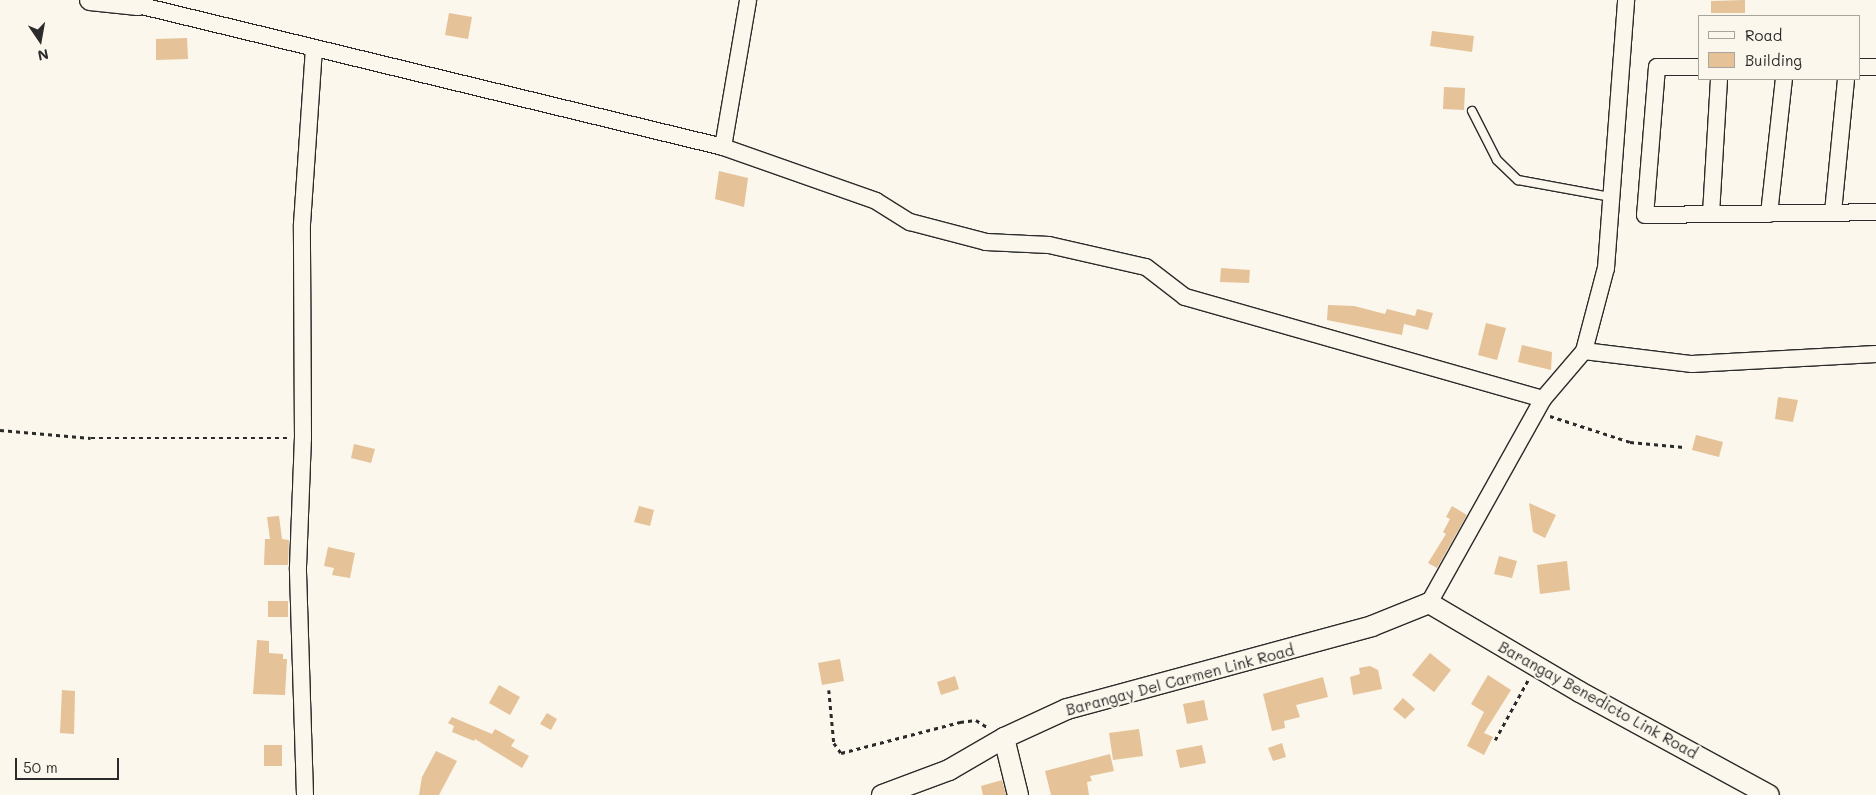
<!DOCTYPE html>
<html>
<head>
<meta charset="utf-8">
<style>
  body { margin:0 }
  #map { position:relative; width:1876px; height:795px; overflow:hidden; background:#fbf7ec; font-family:Mali,sans-serif }
  div>[style] { position:absolute }
  .building>* { inset:0; background:#e5c297 }
  .path>* { height:2.5px; margin-top:-1.25px; transform-origin:0; background:repeating-linear-gradient(90deg,#2b2b2b 0 4px,transparent 0 8px) }
  .roads { filter:drop-shadow(1px 0 #2b2b2b) drop-shadow(-1px 0 #2b2b2b) drop-shadow(0 1px #2b2b2b) drop-shadow(0 -1px #2b2b2b) }
  .service>* { height:8px; margin:-4px; padding:0 4px; transform-origin:4px; border-radius:4px; background:#fbf7ec }
  .minor>* { height:16px; margin:-8px; padding:0 8px; transform-origin:8px; border-radius:8px; background:#fbf7ec }
  .tertiary>* { height:20px; margin:-10px; padding:0 10px; transform-origin:10px; border-radius:10px; background:#fbf7ec }
  span { translate:-50% -50%; white-space:nowrap; text-align:center; line-height:1.15; -webkit-text-stroke:4px #fbf7ec; paint-order:stroke }
  .street-label { font-size:15px; color:#2b2b2b }
  .legend { position:absolute; left:1698px; top:15px; width:162px; height:65px; box-sizing:border-box; background:#fbf7ec; border:1px solid #a8a59f; margin:0; padding:6px 9px; list-style:none; font-size:15px; color:#2b2b2b }
  .legend li { display:flex; align-items:center; gap:10px; height:25px }
  .legend b { width:25px; border:1px solid #a8a59f }
  .north { position:absolute; left:15px; top:15px; width:50px; height:50px; -webkit-text-stroke:4px #fbf7ec; paint-order:stroke; rotate:168deg; font-size:14px; font-weight:700; line-height:20px; text-align:center; color:#2b2b2b }
  .north::after { content:''; display:block; margin:auto; width:18px; height:22px; background:#2b2b2b; clip-path:polygon(50% 0,100% 100%,50% 72%,0 100%) }
  .scale { position:absolute; left:15px; top:758px; width:104px; height:22px; box-sizing:border-box; border:2px solid #2b2b2b; border-top:0; padding-left:6px; font-size:15px; line-height:18px; white-space:nowrap; color:#2b2b2b; -webkit-text-stroke:4px #fbf7ec; paint-order:stroke }
</style>
</head>
<body>
<div id="map">
  <div class="building">
    <div style="clip-path:polygon(1745px 0,1745px 13px,1711px 13px,1711px 1px)"></div>
    <div style="clip-path:polygon(449px 13px,472px 17px,468px 39px,445px 35px)"></div>
    <div style="clip-path:polygon(1432px 31px,1474px 36px,1472px 52px,1430px 46px)"></div>
    <div style="clip-path:polygon(187px 38px,188px 59px,156px 60px,156px 39px)"></div>
    <div style="clip-path:polygon(1444px 87px,1465px 88px,1464px 110px,1443px 109px)"></div>
    <div style="clip-path:polygon(719px 171px,748px 178px,744px 207px,715px 199px)"></div>
    <div style="clip-path:polygon(1221px 268px,1250px 270px,1249px 283px,1220px 282px)"></div>
    <div style="clip-path:polygon(1328px 305px,1354px 306px,1385px 314px,1387px 309px,1415px 316px,1417px 309px,1433px 313px,1428px 330px,1404px 324px,1402px 335px,1327px 320px)"></div>
    <div style="clip-path:polygon(1486px 323px,1506px 328px,1497px 360px,1478px 355px)"></div>
    <div style="clip-path:polygon(1522px 345px,1552px 352px,1551px 370px,1518px 362px)"></div>
    <div style="clip-path:polygon(1778px 397px,1798px 400px,1793px 422px,1775px 419px)"></div>
    <div style="clip-path:polygon(1696px 435px,1723px 442px,1719px 457px,1692px 450px)"></div>
    <div style="clip-path:polygon(354px 444px,375px 449px,371px 463px,351px 458px)"></div>
    <div style="clip-path:polygon(1529px 503px,1556px 515px,1545px 538px,1533px 532px)"></div>
    <div style="clip-path:polygon(639px 506px,654px 510px,650px 526px,634px 522px)"></div>
    <div style="clip-path:polygon(1452px 506px,1467px 515px,1437px 568px,1428px 563px,1446px 534px,1443px 532px,1450px 519px,1446px 517px)"></div>
    <div style="clip-path:polygon(279px 516px,282px 539px,289px 540px,288px 565px,264px 565px,265px 539px,270px 539px,267px 517px)"></div>
    <div style="clip-path:polygon(328px 547px,355px 553px,350px 578px,332px 575px,334px 568px,324px 566px)"></div>
    <div style="clip-path:polygon(1499px 556px,1517px 561px,1512px 578px,1494px 574px)"></div>
    <div style="clip-path:polygon(1567px 561px,1570px 590px,1540px 594px,1537px 565px)"></div>
    <div style="clip-path:polygon(268px 601px,288px 601px,288px 617px,268px 617px)"></div>
    <div style="clip-path:polygon(257px 640px,269px 641px,269px 653px,283px 654px,283px 659px,287px 659px,285px 695px,253px 694px)"></div>
    <div style="clip-path:polygon(1430px 653px,1451px 670px,1434px 692px,1412px 675px)"></div>
    <div style="clip-path:polygon(840px 659px,844px 681px,822px 685px,818px 663px)"></div>
    <div style="clip-path:polygon(1370px 666px,1378px 670px,1382px 689px,1353px 695px,1350px 677px,1360px 674px,1359px 668px)"></div>
    <div style="clip-path:polygon(1488px 675px,1511px 690px,1484px 733px,1493px 737px,1484px 755px,1467px 746px,1484px 712px,1471px 704px)"></div>
    <div style="clip-path:polygon(955px 676px,959px 689px,941px 695px,937px 682px)"></div>
    <div style="clip-path:polygon(1323px 677px,1328px 697px,1296px 705px,1300px 717px,1284px 721px,1285px 728px,1272px 731px,1263px 694px)"></div>
    <div style="clip-path:polygon(499px 685px,520px 697px,510px 715px,489px 703px)"></div>
    <div style="clip-path:polygon(62px 690px,75px 691px,74px 734px,60px 733px)"></div>
    <div style="clip-path:polygon(1403px 698px,1415px 709px,1405px 719px,1393px 709px)"></div>
    <div style="clip-path:polygon(1204px 700px,1208px 720px,1187px 724px,1183px 704px)"></div>
    <div style="clip-path:polygon(547px 713px,557px 719px,551px 730px,540px 724px)"></div>
    <div style="clip-path:polygon(452px 717px,492px 734px,495px 729px,515px 740px,511px 746px,529px 756px,522px 768px,475px 739px,474px 741px,452px 732px,454px 726px,448px 723px)"></div>
    <div style="clip-path:polygon(1139px 729px,1143px 756px,1113px 760px,1109px 733px)"></div>
    <div style="clip-path:polygon(1282px 743px,1286px 757px,1273px 761px,1268px 748px)"></div>
    <div style="clip-path:polygon(264px 745px,282px 745px,282px 766px,264px 766px)"></div>
    <div style="clip-path:polygon(1202px 745px,1206px 763px,1180px 768px,1176px 750px)"></div>
    <div style="clip-path:polygon(436px 751px,457px 761px,439px 795px,419px 795px,422px 777px)"></div>
    <div style="clip-path:polygon(1110px 754px,1114px 771px,1090px 776px,1092px 781px,1087px 782px,1089px 795px,1051px 795px,1045px 771px)"></div>
    <div style="clip-path:polygon(1002px 780px,1006px 795px,983px 795px,981px 786px)"></div>
  </div>
  <div class="path">
    <div style="left:1550px;top:416px;width:84px;rotate:18deg"></div>
    <div style="left:1630px;top:442px;width:54px;rotate:5.3deg"></div>
    <div style="left:0;top:430px;width:91px;rotate:5deg"></div>
    <div style="left:91px;top:438px;width:197px"></div>
    <div style="left:829px;top:690px;width:53px;rotate:84.6deg"></div>
    <div style="left:834px;top:743px;width:12px;rotate:55deg"></div>
    <div style="left:841px;top:753px;width:123px;rotate:-14.6deg"></div>
    <div style="left:960px;top:722px;width:16px;rotate:-7deg"></div>
    <div style="left:976px;top:720px;width:15px;rotate:32deg"></div>
    <div style="left:1495px;top:740px;width:68px;rotate:-61.2deg"></div>
  </div>
  <div class="roads">
    <div class="service">
      <div style="left:1472px;top:111px;width:55px;rotate:63deg"></div>
      <div style="left:1497px;top:160px;width:29px;rotate:44deg"></div>
      <div style="left:1518px;top:180px;width:95px;rotate:10.4deg"></div>
    </div>
    <div class="minor">
      <div style="left:138px;top:5px;width:602px;rotate:13.64deg"></div>
      <div style="left:723px;top:147px;width:162px;rotate:19.4deg"></div>
      <div style="left:876px;top:201px;width:40px;rotate:32deg"></div>
      <div style="left:910px;top:222px;width:79px;rotate:14.7deg"></div>
      <div style="left:986px;top:242px;width:63px;rotate:2.7deg"></div>
      <div style="left:1049px;top:245px;width:99px;rotate:12.8deg"></div>
      <div style="left:1146px;top:267px;width:49px;rotate:37.6deg"></div>
      <div style="left:1185px;top:297px;width:372px;rotate:15.9deg"></div>
      <div style="left:1700px;top:67px;width:43px;rotate:180deg"></div>
      <div style="left:1657px;top:67px;width:148px;rotate:94.6deg"></div>
      <div style="left:1645px;top:215px;width:231px;rotate:-0.7deg"></div>
      <div style="left:1860px;top:67px;width:16px"></div>
      <div style="left:723px;top:147px;width:149px;rotate:-80.3deg"></div>
      <div style="left:1833px;top:212px;width:134px;rotate:-84.4deg"></div>
      <div style="left:1711px;top:214px;width:135px;rotate:-86.6deg"></div>
      <div style="left:1769px;top:214px;width:136px;rotate:-83.7deg"></div>
      <div style="left:1584px;top:351px;width:109px;rotate:6.9deg"></div>
      <div style="left:1692px;top:364px;width:184px;rotate:-3.1deg"></div>
      <div style="left:1429px;top:603px;width:234px;rotate:-60.8deg"></div>
      <div style="left:1543px;top:399px;width:63px;rotate:-49.5deg"></div>
      <div style="left:1584px;top:351px;width:86px;rotate:-75.2deg"></div>
      <div style="left:1606px;top:268px;width:269px;rotate:-85.7deg"></div>
      <div style="left:305px;top:795px;width:228px;rotate:-91.8deg"></div>
      <div style="left:298px;top:567px;width:129px;rotate:-87.8deg"></div>
      <div style="left:303px;top:438px;width:214px;rotate:-90.3deg"></div>
      <div style="left:302px;top:224px;width:174px;rotate:-86.1deg"></div>
    </div>
    <div class="tertiary">
      <div style="left:90px;top:0;width:48px;rotate:5.9deg"></div>
      <div style="left:138px;top:5px;width:5px;rotate:-101deg"></div>
      <div style="left:1004px;top:738px;width:59px;rotate:76.2deg"></div>
      <div style="left:882px;top:795px;width:72px;rotate:-20.5deg"></div>
      <div style="left:949px;top:770px;width:64px;rotate:-30.2deg"></div>
      <div style="left:1004px;top:738px;width:69px;rotate:-24.7deg"></div>
      <div style="left:1067px;top:709px;width:316px;rotate:-15.2deg"></div>
      <div style="left:1372px;top:626px;width:61px;rotate:-22deg"></div>
      <div style="left:1429px;top:603px;width:175px;rotate:30.5deg"></div>
      <div style="left:1580px;top:692px;width:215px;rotate:28.6deg"></div>
    </div>
  </div>
  <div class="street-label">
    <span style="left:1180px;top:680px;rotate:-15deg">Barangay Del Carmen Link Road</span>
    <span style="left:1598px;top:700px;rotate:29deg">Barangay Benedicto Link Road</span>
  </div>
  <ul class="legend">
  <li><b style="height:6px;background:#fbf7ec"></b>Road</li>
  <li><b style="height:14px;background:#e5c297"></b>Building</li>
  </ul>
  <div class="north">N</div>
  <div class="scale">50 m</div>
</div>
</body>
</html>
